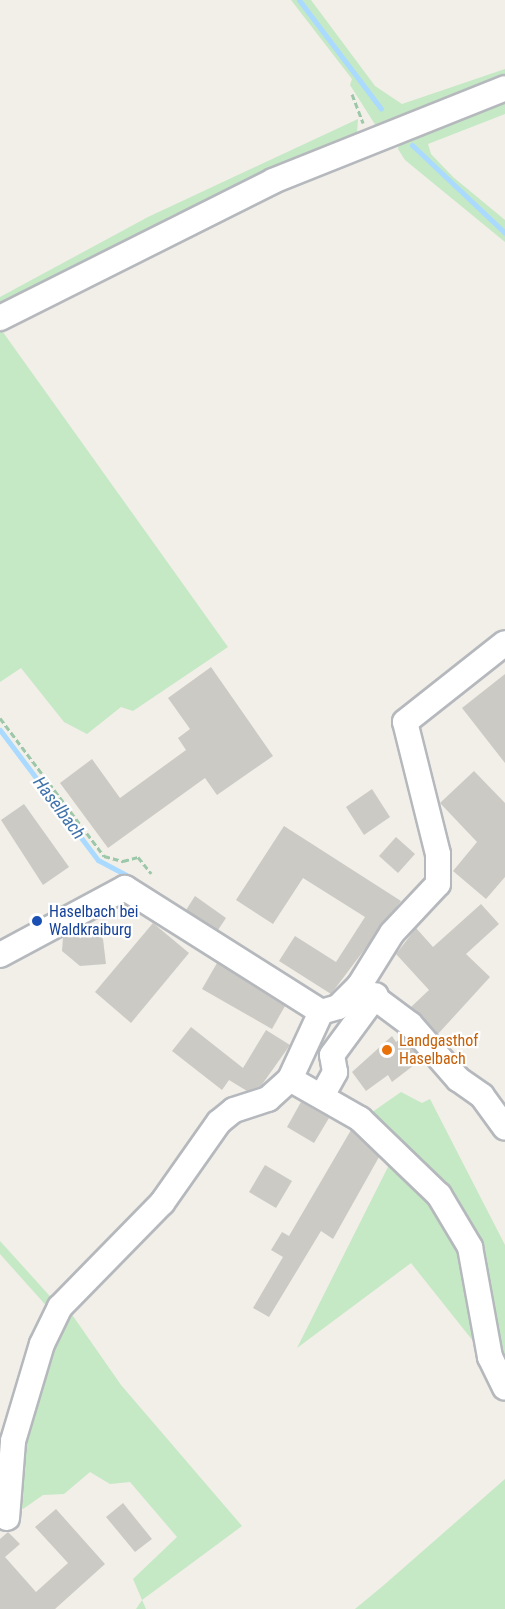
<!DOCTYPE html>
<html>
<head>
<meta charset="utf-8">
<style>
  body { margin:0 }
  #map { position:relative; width:505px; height:1609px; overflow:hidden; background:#f1efe8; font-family:"Roboto Condensed",sans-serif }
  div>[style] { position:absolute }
  .green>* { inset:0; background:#c5e8c5 }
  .stream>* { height:5px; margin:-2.5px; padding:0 2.5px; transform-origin:2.5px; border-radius:2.5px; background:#aadaff }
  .building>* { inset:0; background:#cccac5 }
  .path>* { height:3px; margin-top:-1.5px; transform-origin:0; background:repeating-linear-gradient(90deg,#9cc7a9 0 6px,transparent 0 9px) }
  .roads { filter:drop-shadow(2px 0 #b5b8bc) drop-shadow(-2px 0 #b5b8bc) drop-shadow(0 2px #b5b8bc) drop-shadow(0 -2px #b5b8bc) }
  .minor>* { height:24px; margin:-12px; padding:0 12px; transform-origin:12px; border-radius:12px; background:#fff }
  .dots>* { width:16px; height:16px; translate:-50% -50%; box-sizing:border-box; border:3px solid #fff; border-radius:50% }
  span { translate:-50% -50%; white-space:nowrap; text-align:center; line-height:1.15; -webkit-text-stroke:4.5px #fff; paint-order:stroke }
  .transit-label { font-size:16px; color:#164399 }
  .left { translate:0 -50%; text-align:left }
  .food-label { font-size:16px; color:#c56008 }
  .water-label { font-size:18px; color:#4174aa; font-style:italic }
</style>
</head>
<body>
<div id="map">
  <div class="green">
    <div style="clip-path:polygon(291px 0,311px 0,375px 86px,402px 104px,505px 69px,505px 78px,376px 126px,350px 85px,352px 79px)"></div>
    <div style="clip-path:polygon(505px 102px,505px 114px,428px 144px,431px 154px,453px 177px,505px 220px,505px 242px,405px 160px,398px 149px,400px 140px,412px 133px)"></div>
    <div style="clip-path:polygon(358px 119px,357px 134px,175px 214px,0 306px,0 297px,148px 217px)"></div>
    <div style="clip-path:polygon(0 328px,228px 647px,133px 711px,121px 707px,87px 734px,64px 722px,21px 668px,0 682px)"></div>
    <div style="clip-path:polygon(401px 1092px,422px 1103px,430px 1099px,505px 1245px,505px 1377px,477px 1254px,368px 1115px)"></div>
    <div style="clip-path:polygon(394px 1155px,463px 1245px,481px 1351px,411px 1263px,297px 1348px)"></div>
    <div style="clip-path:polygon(0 1241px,57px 1304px,51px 1311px,0 1254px)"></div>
    <div style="clip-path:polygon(66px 1306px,121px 1385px,242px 1526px,142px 1600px,146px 1609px,136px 1609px,142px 1600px,133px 1579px,177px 1537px,130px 1482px,110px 1484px,90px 1472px,64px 1494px,43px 1495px,23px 1509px,16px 1503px,13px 1455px)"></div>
    <div style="clip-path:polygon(505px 1479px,505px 1609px,355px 1609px,384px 1585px)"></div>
  </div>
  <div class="stream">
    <div style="left:299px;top:0;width:136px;rotate:53deg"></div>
    <div style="left:412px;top:145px;width:128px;rotate:43.4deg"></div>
    <div style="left:0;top:730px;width:163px;rotate:53deg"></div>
    <div style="left:98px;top:860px;width:32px;rotate:28deg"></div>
  </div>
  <div class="building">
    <div style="clip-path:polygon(211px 667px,273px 756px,217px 795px,205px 778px,108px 848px,60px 783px,92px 759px,120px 798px,186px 750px,178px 738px,190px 729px,168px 698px)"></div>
    <div style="clip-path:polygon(505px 674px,505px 763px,462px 708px)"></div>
    <div style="clip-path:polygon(474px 771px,505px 803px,505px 877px,486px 899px,453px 871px,477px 842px,440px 803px)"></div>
    <div style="clip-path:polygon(372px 789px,390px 817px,364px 835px,346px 807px)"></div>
    <div style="clip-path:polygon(24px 804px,69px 867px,43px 885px,1px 820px)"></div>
    <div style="clip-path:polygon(284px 826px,401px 901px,331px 994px,279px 961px,295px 936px,336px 962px,365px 917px,303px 878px,273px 924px,236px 900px)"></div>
    <div style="clip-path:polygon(396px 837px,415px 854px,398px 873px,379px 856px)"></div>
    <div style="clip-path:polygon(195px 896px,226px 918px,218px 930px,186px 910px)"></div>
    <div style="clip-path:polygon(481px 904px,499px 924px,466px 954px,490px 977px,438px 1034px,411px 1007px,429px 990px,396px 954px,416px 928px,433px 947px)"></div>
    <div style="clip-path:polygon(153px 923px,189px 953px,131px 1023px,95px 992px)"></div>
    <div style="clip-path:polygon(88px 924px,103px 939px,106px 964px,80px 966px,62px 951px,63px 937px)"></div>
    <div style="clip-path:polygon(217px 963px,285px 1006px,272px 1029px,202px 989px)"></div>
    <div style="clip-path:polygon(191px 1027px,243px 1068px,266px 1030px,290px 1045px,261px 1086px,247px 1091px,229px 1080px,222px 1090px,172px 1051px)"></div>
    <div style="clip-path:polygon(392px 1036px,396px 1042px,402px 1037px,422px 1059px,392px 1082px,388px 1075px,366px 1091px,352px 1072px)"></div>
    <div style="clip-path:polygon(301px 1102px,329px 1118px,314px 1143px,287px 1127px)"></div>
    <div style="clip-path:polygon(351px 1130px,379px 1157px,333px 1239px,321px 1231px,269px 1317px,253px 1308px,283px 1257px,271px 1250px,282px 1232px,289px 1236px)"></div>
    <div style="clip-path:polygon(265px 1165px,292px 1181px,276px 1208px,249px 1192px)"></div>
    <div style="clip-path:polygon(123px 1503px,152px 1539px,135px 1552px,106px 1517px)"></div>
    <div style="clip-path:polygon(56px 1509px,105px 1564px,55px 1609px,0 1609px,0 1539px,8px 1532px,20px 1544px,5px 1557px,36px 1592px,68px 1563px,35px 1527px)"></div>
  </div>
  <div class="path">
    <div style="left:352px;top:94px;width:31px;rotate:69deg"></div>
    <div style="left:0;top:718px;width:173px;rotate:53deg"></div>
    <div style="left:104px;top:856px;width:20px;rotate:15deg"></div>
    <div style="left:123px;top:861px;width:16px;rotate:-15deg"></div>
    <div style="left:138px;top:857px;width:21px;rotate:51deg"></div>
  </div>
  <div class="roads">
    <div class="minor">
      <div style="left:0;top:318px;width:305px;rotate:-26.6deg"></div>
      <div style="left:273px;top:181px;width:250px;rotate:-21.8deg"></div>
      <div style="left:0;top:955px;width:142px;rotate:-28.2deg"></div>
      <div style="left:125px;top:888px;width:232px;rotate:32.3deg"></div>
      <div style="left:321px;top:1012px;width:18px;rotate:-16deg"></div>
      <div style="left:338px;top:1007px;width:30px;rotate:-45deg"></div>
      <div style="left:359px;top:986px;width:62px;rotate:-58.1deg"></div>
      <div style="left:392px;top:933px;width:67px;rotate:-46.8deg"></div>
      <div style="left:438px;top:884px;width:30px;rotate:-90deg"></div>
      <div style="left:438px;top:854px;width:136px;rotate:-104deg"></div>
      <div style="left:405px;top:722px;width:127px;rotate:-38.3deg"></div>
      <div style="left:359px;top:986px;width:64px;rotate:36.7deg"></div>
      <div style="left:410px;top:1024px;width:73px;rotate:48.9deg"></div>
      <div style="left:458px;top:1079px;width:29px;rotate:35deg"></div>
      <div style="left:482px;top:1096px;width:39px;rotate:54deg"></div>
      <div style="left:290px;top:1079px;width:81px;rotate:29.7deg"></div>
      <div style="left:360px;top:1119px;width:110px;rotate:43.9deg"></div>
      <div style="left:439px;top:1195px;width:61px;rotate:59.2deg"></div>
      <div style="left:470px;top:1247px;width:112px;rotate:79.7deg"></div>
      <div style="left:490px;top:1357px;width:34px;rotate:64deg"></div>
      <div style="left:323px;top:1094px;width:25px;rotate:-61deg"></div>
      <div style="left:335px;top:1072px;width:17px;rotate:-100deg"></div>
      <div style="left:332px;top:1055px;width:74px;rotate:-53.7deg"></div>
      <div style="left:7px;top:1518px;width:77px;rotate:-85.5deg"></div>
      <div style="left:13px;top:1441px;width:101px;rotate:-73.4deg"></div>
      <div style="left:42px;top:1344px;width:41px;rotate:-64.1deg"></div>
      <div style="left:60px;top:1307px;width:146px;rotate:-45.6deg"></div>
      <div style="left:162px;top:1203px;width:99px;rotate:-54.9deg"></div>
      <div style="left:219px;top:1122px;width:19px;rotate:-39deg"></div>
      <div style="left:234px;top:1110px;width:36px;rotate:-18deg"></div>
      <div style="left:268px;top:1099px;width:30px;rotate:-42deg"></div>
      <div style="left:290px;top:1079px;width:74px;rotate:-65.2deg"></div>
    </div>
  </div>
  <div class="dots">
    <div style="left:37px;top:921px;background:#1a4fb4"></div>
    <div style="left:387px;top:1050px;background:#e8710a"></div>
  </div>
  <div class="transit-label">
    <span class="left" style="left:49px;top:921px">Haselbach bei<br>Waldkraiburg</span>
  </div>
  <div class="food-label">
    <span class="left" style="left:399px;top:1050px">Landgasthof<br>Haselbach</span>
  </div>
  <div class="water-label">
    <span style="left:59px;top:808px;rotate:53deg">Haselbach</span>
  </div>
</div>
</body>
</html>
